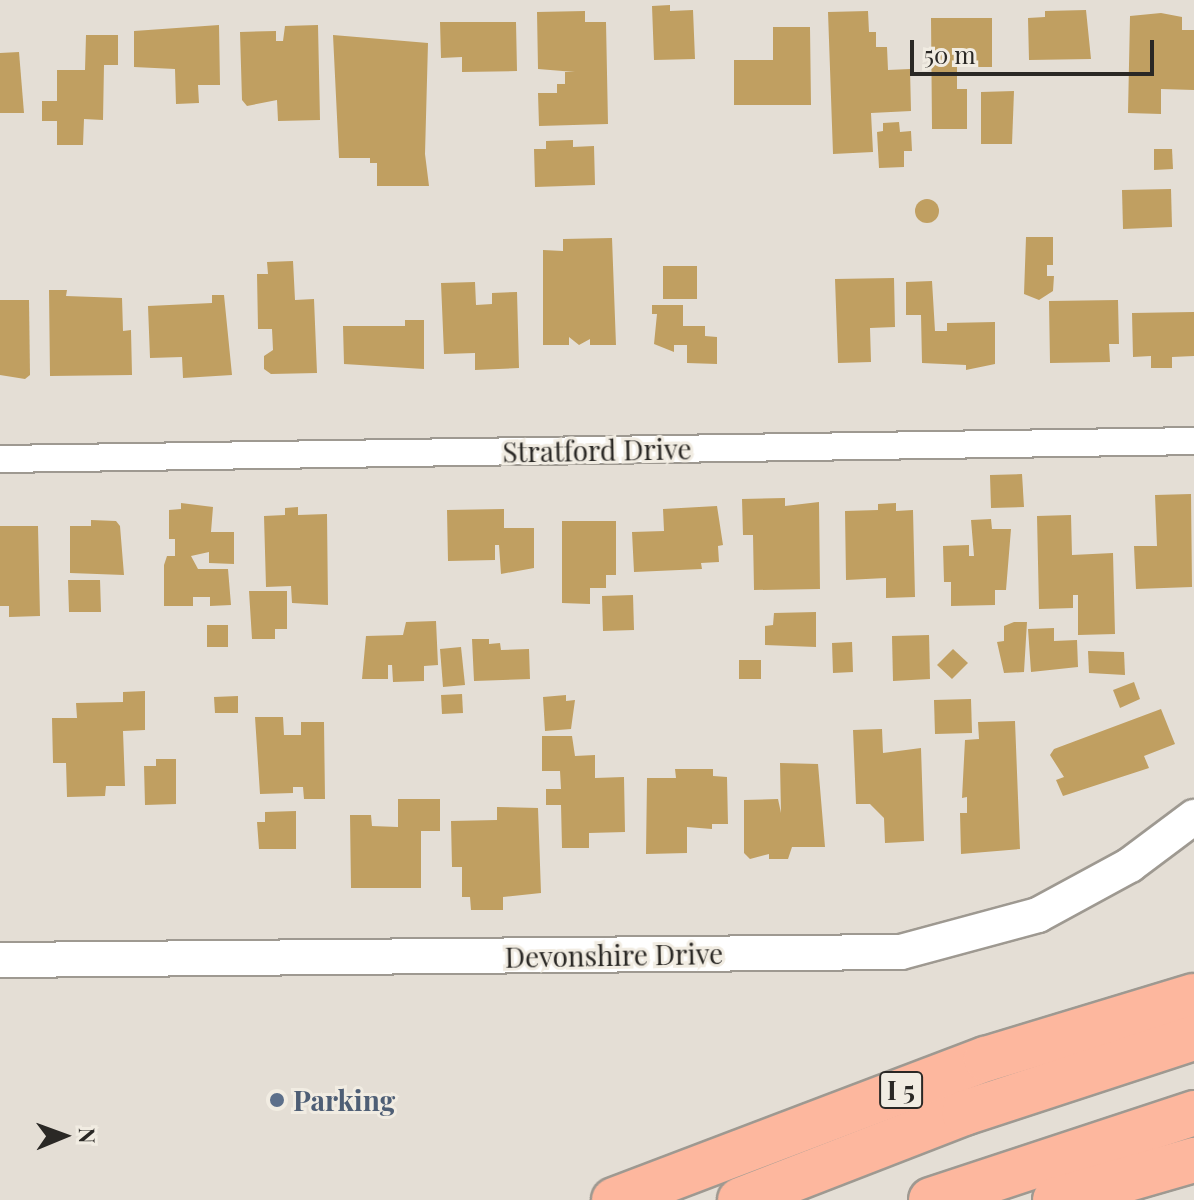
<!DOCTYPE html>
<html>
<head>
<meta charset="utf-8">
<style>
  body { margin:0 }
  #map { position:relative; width:1194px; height:1200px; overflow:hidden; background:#e4ded5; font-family:"Playfair Display",serif }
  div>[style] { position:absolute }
  .building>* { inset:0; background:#c09f61 }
  .round { border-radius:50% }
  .roads { filter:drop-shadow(2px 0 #9e9991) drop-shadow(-2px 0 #9e9991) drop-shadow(0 2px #9e9991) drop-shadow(0 -2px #9e9991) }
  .minor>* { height:26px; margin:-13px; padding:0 13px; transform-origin:13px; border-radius:13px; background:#fff }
  .tertiary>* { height:34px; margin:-17px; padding:0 17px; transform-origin:17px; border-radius:17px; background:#fff }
  .motorway>* { height:44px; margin:-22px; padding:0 22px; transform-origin:22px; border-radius:22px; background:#fdb79e }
  .dots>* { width:22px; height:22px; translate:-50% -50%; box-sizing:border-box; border:4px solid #f1ece2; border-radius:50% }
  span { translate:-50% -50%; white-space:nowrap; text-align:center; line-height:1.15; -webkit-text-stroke:6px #f1ece2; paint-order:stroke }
  .shield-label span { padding:2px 6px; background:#f1ece2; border:2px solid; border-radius:6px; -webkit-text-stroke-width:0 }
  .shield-label { font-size:26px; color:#2a2825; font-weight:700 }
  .street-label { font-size:28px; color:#2a2825 }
  .service-label { font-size:28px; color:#4e5e75; font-weight:700 }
  .left { translate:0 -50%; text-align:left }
  .north { position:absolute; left:24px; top:1096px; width:80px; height:80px; -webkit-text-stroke:6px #f1ece2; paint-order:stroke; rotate:89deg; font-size:22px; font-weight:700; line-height:32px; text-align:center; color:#2a2825 }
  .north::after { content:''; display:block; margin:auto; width:28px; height:36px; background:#2a2825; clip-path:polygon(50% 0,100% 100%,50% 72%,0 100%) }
  .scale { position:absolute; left:910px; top:40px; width:244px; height:36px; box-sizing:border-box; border:4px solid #2a2825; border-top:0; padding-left:10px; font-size:24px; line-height:28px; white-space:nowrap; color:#2a2825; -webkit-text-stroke:6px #f1ece2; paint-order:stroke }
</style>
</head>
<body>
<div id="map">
  <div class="building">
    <div style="clip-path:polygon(670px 5px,670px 11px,693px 10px,695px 59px,654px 60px,652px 6px)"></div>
    <div style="clip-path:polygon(1086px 10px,1091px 59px,1029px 60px,1028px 18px,1045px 17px,1045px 11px)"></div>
    <div style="clip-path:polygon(585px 11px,585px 22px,606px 22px,608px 124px,539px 126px,538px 93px,557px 93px,557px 84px,565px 84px,565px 72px,575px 72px,538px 69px,537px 12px)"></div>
    <div style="clip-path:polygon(868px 11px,869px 32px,876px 32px,876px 47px,887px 47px,888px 70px,910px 69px,911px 111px,871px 113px,873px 152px,833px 154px,828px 12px)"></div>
    <div style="clip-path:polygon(1161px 13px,1182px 17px,1182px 30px,1194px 30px,1194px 90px,1161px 89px,1161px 114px,1128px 113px,1130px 16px)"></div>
    <div style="clip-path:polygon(931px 18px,992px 18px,992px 67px,957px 67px,957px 89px,967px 89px,967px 129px,932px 129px)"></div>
    <div style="clip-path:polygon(440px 22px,516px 22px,517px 71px,462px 72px,462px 57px,441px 58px)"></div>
    <div style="clip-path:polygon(219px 25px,220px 85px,198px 85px,199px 103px,176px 104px,175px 69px,134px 67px,134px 31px)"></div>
    <div style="clip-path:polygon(318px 25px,320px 120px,278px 121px,277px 100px,247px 106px,242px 100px,240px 32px,276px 31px,276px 41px,283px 41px,285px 26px)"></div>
    <div style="clip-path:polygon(773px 27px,810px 27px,811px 105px,734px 105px,734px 60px,773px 60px)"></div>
    <div style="clip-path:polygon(86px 35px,118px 35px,118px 65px,104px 65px,103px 120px,84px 119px,83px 145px,57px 145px,57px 121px,42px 121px,42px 101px,57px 101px,57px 70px,85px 70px)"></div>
    <div style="clip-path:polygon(333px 35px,428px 43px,425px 154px,429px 186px,377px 186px,377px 163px,370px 163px,370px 158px,339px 158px)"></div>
    <div style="clip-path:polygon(19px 52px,24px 113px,0 113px,0 53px)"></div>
    <div style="clip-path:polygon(1014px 91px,1012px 144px,981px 144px,981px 92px)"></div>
    <div style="clip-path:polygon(899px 122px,900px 132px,911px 131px,912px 151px,904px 151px,904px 167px,879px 168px,877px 132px,883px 131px,883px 123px)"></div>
    <div style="clip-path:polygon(573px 140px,573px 147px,594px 146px,595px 185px,535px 187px,534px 149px,546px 149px,546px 141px)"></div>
    <div style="clip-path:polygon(1154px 149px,1172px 149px,1173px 169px,1154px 170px)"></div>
    <div style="clip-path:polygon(1171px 189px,1172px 227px,1123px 229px,1122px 190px)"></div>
    <div class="round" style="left:915px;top:199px;width:24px;height:24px"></div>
    <div style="clip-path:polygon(1026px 237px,1053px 237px,1053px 265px,1047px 265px,1047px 276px,1054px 276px,1053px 291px,1039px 300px,1024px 294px)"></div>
    <div style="clip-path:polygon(612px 238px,616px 345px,590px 345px,590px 339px,579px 345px,569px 337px,569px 345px,543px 345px,543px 250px,563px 251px,563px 239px)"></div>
    <div style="clip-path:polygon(293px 261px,295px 300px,314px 299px,317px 373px,271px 374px,264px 369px,264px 356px,273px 350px,272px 329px,258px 329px,257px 274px,268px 274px,267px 262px)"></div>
    <div style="clip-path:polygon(663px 266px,697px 266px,697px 299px,663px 299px)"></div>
    <div style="clip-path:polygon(894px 278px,895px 327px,870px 328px,871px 362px,838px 363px,835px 279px)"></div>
    <div style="clip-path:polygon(932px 281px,935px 331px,947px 331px,947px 323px,995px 322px,995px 364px,966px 370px,966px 365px,922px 363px,921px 315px,906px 315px,906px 282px)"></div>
    <div style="clip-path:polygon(475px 282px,476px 305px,492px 304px,492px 293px,517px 292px,519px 368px,475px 370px,475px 353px,444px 354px,441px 283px)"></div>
    <div style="clip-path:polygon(49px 290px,67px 290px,66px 296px,122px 298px,123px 331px,131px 330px,132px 375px,50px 376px)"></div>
    <div style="clip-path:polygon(212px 295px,224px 295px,232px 375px,183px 378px,182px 357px,150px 358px,148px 306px,212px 303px)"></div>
    <div style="clip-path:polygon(0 300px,29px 300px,30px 375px,25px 379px,0 375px)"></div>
    <div style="clip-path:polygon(1118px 300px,1119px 344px,1109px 344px,1110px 362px,1050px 363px,1049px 301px)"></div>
    <div style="clip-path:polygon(652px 305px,683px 305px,683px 326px,705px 326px,705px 336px,717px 337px,717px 364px,687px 363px,687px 345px,674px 345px,674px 352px,654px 344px,657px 314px,652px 314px)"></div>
    <div style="clip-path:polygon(1194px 312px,1194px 356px,1172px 357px,1172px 368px,1151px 368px,1151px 356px,1133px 357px,1132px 313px)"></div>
    <div style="clip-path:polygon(405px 320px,424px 320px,424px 369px,344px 364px,343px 326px,405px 326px)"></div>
    <div style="clip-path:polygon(1022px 474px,1024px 507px,991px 508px,990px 475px)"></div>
    <div style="clip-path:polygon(1191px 494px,1192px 587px,1136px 589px,1134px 546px,1157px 546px,1155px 495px)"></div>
    <div style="clip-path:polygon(785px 498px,785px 506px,819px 502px,820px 589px,754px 590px,753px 535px,743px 535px,742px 499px)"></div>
    <div style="clip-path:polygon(181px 503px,213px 507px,211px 532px,234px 532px,234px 564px,209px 563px,209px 552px,191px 556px,198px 569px,228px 569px,231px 605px,210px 606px,210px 597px,193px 597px,193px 606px,164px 606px,164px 565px,167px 556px,175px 556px,175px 539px,169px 539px,169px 510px,181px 509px)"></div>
    <div style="clip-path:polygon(896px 503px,896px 511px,913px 510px,915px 597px,886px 598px,886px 578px,846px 580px,845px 511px,878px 510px,878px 504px)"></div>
    <div style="clip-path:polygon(717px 506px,723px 545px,718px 546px,719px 562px,701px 563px,702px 569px,634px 572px,632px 532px,664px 531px,663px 509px)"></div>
    <div style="clip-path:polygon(298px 507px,298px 515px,327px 514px,328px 605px,292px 603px,291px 586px,266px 587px,264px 516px,285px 515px,285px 508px)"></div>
    <div style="clip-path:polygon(504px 509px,504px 528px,534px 528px,534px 568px,501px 574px,499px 545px,495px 545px,495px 560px,448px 561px,447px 510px)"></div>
    <div style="clip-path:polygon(1071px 515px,1072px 555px,1113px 553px,1115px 634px,1078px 635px,1078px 595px,1073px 595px,1073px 608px,1039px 609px,1037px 516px)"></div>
    <div style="clip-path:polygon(991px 519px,992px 529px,1011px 529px,1006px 590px,995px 590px,995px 605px,951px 606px,951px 582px,944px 582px,943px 546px,969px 545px,969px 556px,974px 556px,971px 520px)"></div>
    <div style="clip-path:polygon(91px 520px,116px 521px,120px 526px,124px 575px,70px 573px,70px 526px,91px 526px)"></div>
    <div style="clip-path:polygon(562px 521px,616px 521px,616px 575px,606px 575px,606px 588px,590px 588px,590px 604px,562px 603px)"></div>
    <div style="clip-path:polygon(0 526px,38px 526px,40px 616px,9px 617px,9px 606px,0 606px)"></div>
    <div style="clip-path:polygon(68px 580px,100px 580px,101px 612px,69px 612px)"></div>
    <div style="clip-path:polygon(249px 591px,287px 591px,287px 629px,275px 629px,275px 639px,252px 639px)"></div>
    <div style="clip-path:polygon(633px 595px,634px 630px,603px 631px,602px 596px)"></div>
    <div style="clip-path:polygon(816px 612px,816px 647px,765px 645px,765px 626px,773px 625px,774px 613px)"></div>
    <div style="clip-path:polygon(436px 621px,438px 665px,424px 666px,424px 681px,393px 682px,392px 665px,388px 665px,388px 679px,362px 679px,366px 636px,403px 635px,406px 622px)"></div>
    <div style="clip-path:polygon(1014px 622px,1027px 622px,1024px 672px,1004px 673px,997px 642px,1004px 641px,1004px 626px)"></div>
    <div style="clip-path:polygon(207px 625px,228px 625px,228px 647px,207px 647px)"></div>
    <div style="clip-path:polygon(1054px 628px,1054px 641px,1077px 640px,1078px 667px,1031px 672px,1028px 629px)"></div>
    <div style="clip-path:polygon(929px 635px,930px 679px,893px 681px,892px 636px)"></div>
    <div style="clip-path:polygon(472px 639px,489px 639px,489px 644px,500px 643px,501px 650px,529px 649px,530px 679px,474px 681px)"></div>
    <div style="clip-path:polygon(852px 642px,853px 672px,833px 673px,832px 643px)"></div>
    <div style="clip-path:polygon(461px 647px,465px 685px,443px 687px,440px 649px)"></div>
    <div style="clip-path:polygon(953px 649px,968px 663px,952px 679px,937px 665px)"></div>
    <div style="clip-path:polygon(1088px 651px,1124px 652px,1125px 675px,1089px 673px)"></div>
    <div style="clip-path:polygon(739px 660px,761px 660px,761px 679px,739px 679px)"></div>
    <div style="clip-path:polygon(1134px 682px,1140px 699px,1120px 708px,1113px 690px)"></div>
    <div style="clip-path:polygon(145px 691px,145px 730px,123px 731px,125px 786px,106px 786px,105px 796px,67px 797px,66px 763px,53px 763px,52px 718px,77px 718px,76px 703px,123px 702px,123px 692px)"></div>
    <div style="clip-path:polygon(462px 694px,463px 713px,442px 714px,441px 695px)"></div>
    <div style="clip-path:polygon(566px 695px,566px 701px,575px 700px,571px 729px,545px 731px,543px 697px)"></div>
    <div style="clip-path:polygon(238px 696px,238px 713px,215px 713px,214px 697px)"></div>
    <div style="clip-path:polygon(971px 699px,972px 733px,935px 734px,934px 700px)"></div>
    <div style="clip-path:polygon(1161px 709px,1175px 744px,1144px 756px,1149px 768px,1063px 796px,1056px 780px,1064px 777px,1050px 755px,1054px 749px)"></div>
    <div style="clip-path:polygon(255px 717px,283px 717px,284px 735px,301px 735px,301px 722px,324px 722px,325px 799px,304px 799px,303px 787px,293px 787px,293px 793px,260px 794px)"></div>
    <div style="clip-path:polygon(1015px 721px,1020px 849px,961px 854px,960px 813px,967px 813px,967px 797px,962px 798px,965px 740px,979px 739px,978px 722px)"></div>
    <div style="clip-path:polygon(882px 729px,883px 753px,921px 748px,924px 841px,885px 843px,884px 818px,870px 804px,856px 804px,853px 730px)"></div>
    <div style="clip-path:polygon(542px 736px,572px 736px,575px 756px,595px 755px,595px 778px,624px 777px,625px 832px,589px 833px,589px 848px,562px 848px,561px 805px,546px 805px,546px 789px,561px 789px,560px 771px,542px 771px)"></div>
    <div style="clip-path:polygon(156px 759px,176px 759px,176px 804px,145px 805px,144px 766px,156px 766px)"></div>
    <div style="clip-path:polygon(780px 763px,818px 764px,825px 847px,792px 847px,788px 859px,769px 859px,769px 854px,750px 859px,744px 853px,744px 800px,778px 799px,781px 813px)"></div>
    <div style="clip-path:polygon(675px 769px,713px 769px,713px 776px,727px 777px,728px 824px,712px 824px,712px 829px,687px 827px,687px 853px,646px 854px,647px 778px,676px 778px)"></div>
    <div style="clip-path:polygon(398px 799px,440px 799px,440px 831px,421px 831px,421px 888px,351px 888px,350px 815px,371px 815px,372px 826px,398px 827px)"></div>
    <div style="clip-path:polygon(497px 807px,538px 808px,541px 893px,503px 897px,503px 910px,471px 910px,470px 897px,462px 897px,462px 867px,452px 867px,451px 821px,497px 820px)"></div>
    <div style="clip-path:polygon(296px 811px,296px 849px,259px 849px,257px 822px,265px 822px,265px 812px)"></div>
  </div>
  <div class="roads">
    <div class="minor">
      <div style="left:0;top:459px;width:1194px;rotate:-0.86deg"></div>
    </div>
    <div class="tertiary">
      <div style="left:0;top:960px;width:901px;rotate:-0.51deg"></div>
      <div style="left:901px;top:952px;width:142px;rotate:-15.1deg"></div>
      <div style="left:1038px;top:915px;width:105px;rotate:-28.5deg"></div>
      <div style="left:1130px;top:865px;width:80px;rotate:-36.9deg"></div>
    </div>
    <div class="motorway">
      <div style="left:614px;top:1200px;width:398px;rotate:-20.8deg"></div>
      <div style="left:986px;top:1059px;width:217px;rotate:-16.9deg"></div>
      <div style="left:740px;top:1200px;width:240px;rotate:-21.2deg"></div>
      <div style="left:964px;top:1113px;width:242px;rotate:-18.1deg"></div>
      <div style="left:931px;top:1200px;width:277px;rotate:-18.3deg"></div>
      <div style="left:1055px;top:1200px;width:145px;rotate:-16.1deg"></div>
    </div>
  </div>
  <div class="dots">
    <div style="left:277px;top:1100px;background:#5c6f8a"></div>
  </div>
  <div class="shield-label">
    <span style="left:901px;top:1090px">I 5</span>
  </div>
  <div class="street-label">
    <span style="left:597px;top:450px;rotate:-1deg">Stratford Drive</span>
    <span style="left:614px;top:955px;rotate:-1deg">Devonshire Drive</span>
  </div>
  <div class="service-label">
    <span class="left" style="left:293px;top:1100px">Parking</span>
  </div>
  <div class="north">N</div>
  <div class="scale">50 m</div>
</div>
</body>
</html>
